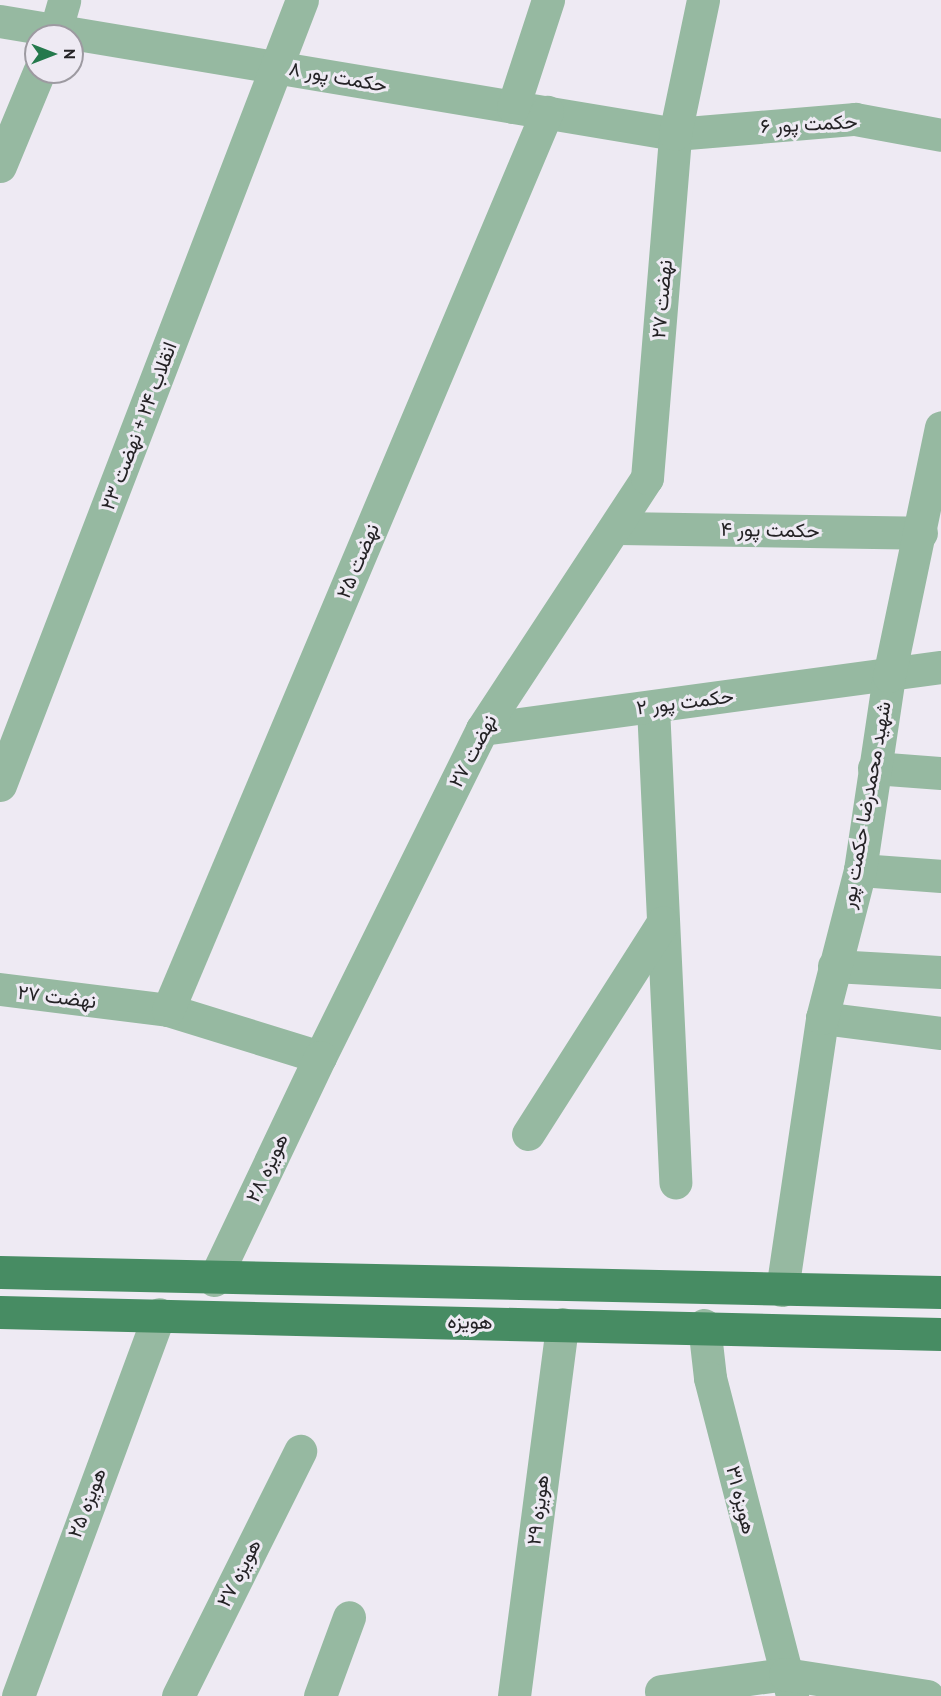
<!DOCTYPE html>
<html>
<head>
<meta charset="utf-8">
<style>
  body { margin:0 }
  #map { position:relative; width:941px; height:1696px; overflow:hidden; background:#eeeaf3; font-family:"PT Sans",Vazirmatn,sans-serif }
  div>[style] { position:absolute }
  .minor>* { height:33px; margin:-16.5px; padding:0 16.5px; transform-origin:16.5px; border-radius:16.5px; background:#96b9a1 }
  .major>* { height:33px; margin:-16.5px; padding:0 16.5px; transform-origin:16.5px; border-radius:16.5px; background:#478c63 }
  span { translate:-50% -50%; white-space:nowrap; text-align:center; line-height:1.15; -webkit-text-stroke:6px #eeeaf3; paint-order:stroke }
  .street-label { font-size:20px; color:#242225 }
  .north { position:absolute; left:24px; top:24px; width:60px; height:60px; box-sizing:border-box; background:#eeeaf3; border:2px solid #9d9aa1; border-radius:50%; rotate:90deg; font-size:16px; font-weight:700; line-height:24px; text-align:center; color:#242225 }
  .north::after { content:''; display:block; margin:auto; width:21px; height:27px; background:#24794c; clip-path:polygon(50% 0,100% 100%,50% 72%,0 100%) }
</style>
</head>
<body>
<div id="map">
  <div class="minor">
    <div style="left:0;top:21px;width:684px;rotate:9.5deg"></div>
    <div style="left:675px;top:134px;width:181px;rotate:-4.8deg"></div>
    <div style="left:855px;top:119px;width:87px;rotate:10.5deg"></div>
    <div style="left:54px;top:36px;width:37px;rotate:-74deg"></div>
    <div style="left:513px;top:107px;width:113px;rotate:-71.9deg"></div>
    <div style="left:0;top:166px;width:102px;rotate:-67.5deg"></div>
    <div style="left:619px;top:528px;width:302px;rotate:0.9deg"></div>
    <div style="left:653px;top:707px;width:476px;rotate:87.3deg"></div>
    <div style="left:482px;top:729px;width:463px;rotate:-7.7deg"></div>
    <div style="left:874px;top:768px;width:67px;rotate:4.3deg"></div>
    <div style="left:0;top:785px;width:841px;rotate:-68.96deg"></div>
    <div style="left:860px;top:870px;width:81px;rotate:4.2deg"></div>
    <div style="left:834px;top:966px;width:107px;rotate:3.2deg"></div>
    <div style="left:0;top:989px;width:169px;rotate:7.1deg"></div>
    <div style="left:168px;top:1010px;width:159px;rotate:17.2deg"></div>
    <div style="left:320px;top:1057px;width:366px;rotate:-63.7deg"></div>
    <div style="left:482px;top:729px;width:300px;rotate:-56.7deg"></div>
    <div style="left:647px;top:478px;width:345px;rotate:-85.3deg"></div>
    <div style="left:675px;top:134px;width:137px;rotate:-78.2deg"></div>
    <div style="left:168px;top:1010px;width:975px;rotate:-67.12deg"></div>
    <div style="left:822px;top:1018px;width:120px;rotate:7.2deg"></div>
    <div style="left:528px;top:1134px;width:251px;rotate:-57.5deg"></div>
    <div style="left:214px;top:1280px;width:247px;rotate:-64.6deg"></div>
    <div style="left:782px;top:1290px;width:275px;rotate:-81.6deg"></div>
    <div style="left:822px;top:1018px;width:153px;rotate:-75.6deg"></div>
    <div style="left:860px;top:870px;width:196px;rotate:-81.5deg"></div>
    <div style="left:889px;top:676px;width:254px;rotate:-78.2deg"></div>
    <div style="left:704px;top:1325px;width:53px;rotate:83.5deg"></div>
    <div style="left:710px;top:1378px;width:328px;rotate:75.5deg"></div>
    <div style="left:661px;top:1691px;width:125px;rotate:-7.8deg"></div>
    <div style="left:785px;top:1674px;width:144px;rotate:8.8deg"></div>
    <div style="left:18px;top:1696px;width:407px;rotate:-69.7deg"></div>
    <div style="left:178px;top:1696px;width:274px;rotate:-63.5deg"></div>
    <div style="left:320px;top:1696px;width:84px;rotate:-69.8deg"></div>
    <div style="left:514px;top:1696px;width:375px;rotate:-82.6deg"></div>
  </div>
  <div class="major">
    <div style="left:0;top:1272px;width:941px;rotate:1.22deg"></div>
    <div style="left:0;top:1312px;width:941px;rotate:1.34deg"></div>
  </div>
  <div class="street-label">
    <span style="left:338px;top:77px;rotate:10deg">حکمت پور ۸</span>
    <span style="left:809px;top:124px;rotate:-3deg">حکمت پور ۶</span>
    <span style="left:662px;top:299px;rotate:-85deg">نهضت ۲۷</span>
    <span style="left:139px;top:426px;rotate:-69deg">انقلاب ۲۴ + نهضت ۲۳</span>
    <span style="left:770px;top:530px;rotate:1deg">حکمت پور ۴</span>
    <span style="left:358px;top:561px;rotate:-67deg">نهضت ۲۵</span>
    <span style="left:685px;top:702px;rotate:-7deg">حکمت پور ۲</span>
    <span style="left:473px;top:751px;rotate:-62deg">نهضت ۲۷</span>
    <span style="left:866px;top:805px;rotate:-80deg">شهید محمدرضا حکمت پور</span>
    <span style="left:57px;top:997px;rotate:7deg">نهضت ۲۷</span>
    <span style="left:267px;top:1168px;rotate:-65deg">هویزه ۲۸</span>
    <span style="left:470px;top:1322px;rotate:1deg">هویزه</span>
    <span style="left:741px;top:1500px;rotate:76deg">هویزه ۳۱</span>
    <span style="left:87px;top:1503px;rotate:-69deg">هویزه ۲۵</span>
    <span style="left:538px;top:1510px;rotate:-83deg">هویزه ۲۹</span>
    <span style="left:239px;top:1573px;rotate:-63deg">هویزه ۲۷</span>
  </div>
  <div class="north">N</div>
</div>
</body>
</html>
